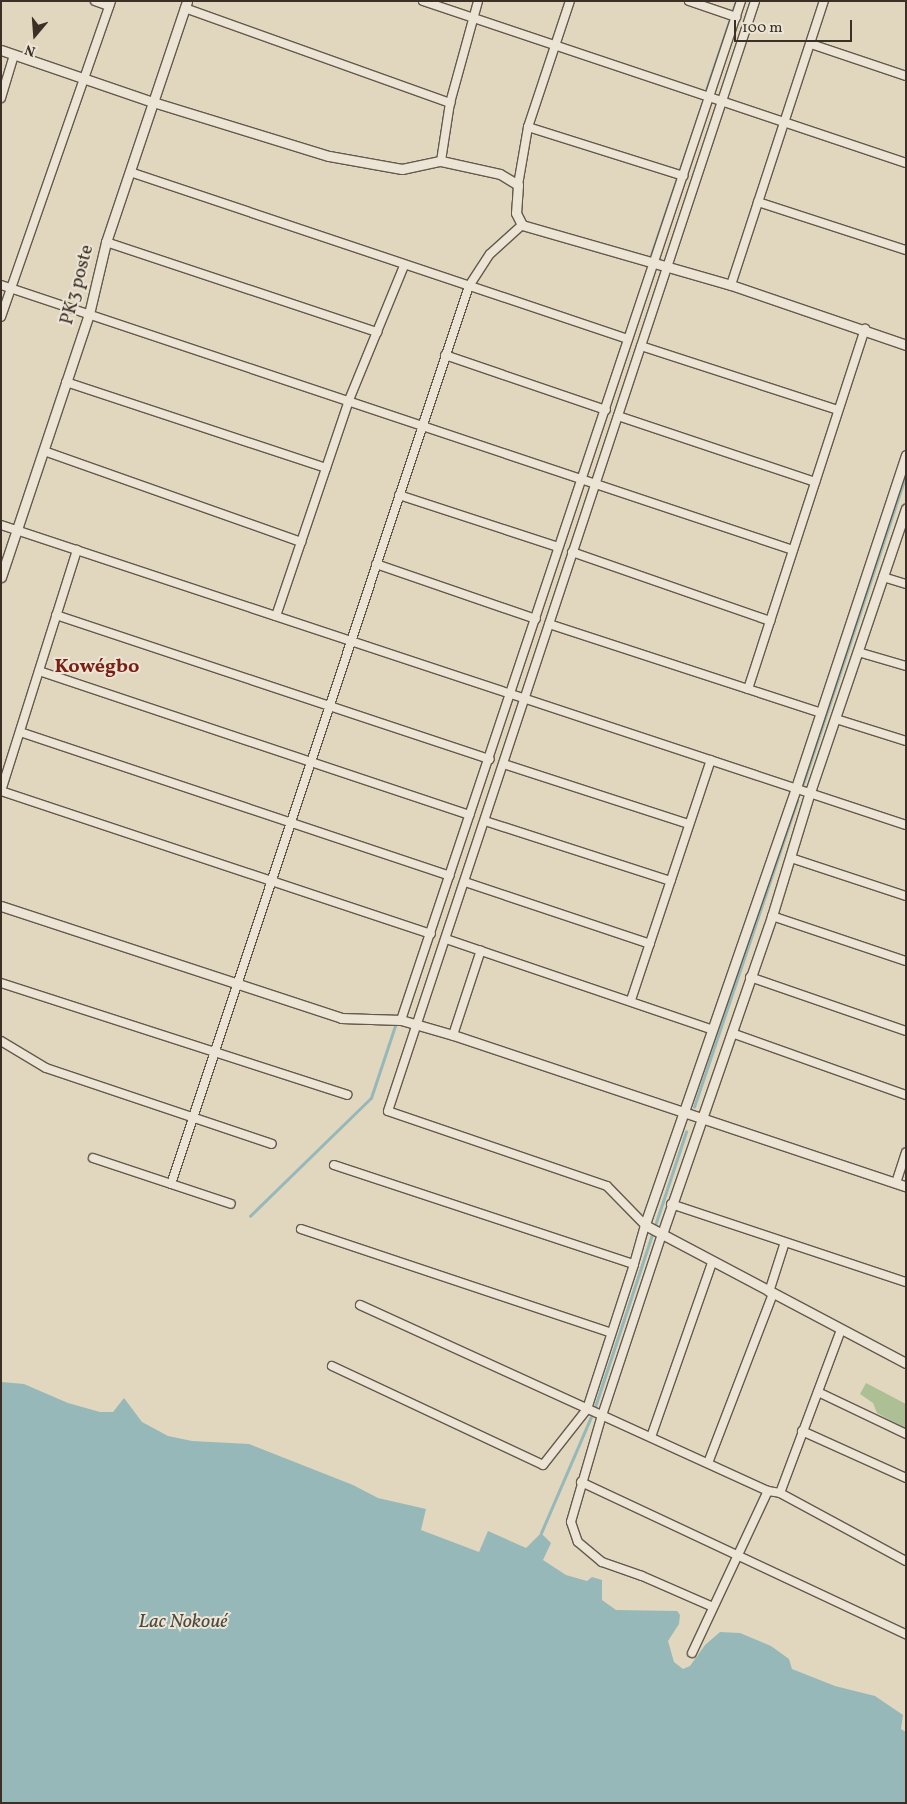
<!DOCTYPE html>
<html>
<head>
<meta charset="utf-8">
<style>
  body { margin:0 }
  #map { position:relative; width:907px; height:1804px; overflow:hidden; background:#e1d7be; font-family:Vollkorn,serif }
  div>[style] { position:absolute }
  .green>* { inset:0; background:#adbf95 }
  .water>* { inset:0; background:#96b8b9 }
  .stream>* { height:2.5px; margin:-1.25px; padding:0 1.25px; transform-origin:1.25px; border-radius:1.25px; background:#96b8b9 }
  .roads { filter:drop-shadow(1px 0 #65594c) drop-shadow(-1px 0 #65594c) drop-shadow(0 1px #65594c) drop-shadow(0 -1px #65594c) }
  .minor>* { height:8px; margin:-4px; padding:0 4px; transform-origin:4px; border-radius:4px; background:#ece5d5 }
  .tertiary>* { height:9px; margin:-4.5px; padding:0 4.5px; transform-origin:4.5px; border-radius:4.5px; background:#ece5d5 }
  span { translate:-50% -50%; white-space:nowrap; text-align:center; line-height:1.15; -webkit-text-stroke:4px #ece5d5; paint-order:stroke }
  .street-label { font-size:19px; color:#3c2f26 }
  .neighbourhood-label { font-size:20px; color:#7a1f14; font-weight:700 }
  .water-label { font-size:20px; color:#4e4a43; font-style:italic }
  .frame { position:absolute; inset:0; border:2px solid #3c2f26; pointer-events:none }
  .north { position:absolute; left:10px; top:10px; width:50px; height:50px; -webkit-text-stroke:4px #ece5d5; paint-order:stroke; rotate:198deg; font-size:14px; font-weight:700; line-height:20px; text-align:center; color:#3c2f26 }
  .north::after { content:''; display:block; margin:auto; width:18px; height:22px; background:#3c2f26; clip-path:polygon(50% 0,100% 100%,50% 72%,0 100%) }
  .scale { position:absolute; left:734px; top:20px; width:118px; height:22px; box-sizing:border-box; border:2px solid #3c2f26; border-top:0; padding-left:6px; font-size:15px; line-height:18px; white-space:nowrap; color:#3c2f26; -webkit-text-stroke:4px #ece5d5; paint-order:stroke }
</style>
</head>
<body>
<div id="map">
  <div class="green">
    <div style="clip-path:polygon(866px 1383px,906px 1404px,906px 1429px,877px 1413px,873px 1403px,860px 1394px)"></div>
  </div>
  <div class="water">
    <div style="clip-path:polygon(1px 1382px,24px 1384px,68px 1403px,100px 1412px,113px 1412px,124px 1398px,142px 1422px,168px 1436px,192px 1441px,249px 1444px,353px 1485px,378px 1498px,426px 1509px,421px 1530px,479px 1552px,488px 1531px,526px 1548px,541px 1533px,551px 1543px,543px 1560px,566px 1575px,587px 1581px,592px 1577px,602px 1580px,602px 1600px,616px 1610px,677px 1611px,680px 1615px,679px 1624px,668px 1641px,674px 1662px,683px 1669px,690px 1666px,705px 1645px,720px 1632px,740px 1633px,771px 1646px,789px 1659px,792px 1669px,835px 1686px,875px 1696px,903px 1715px,901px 1729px,906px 1732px,906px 1803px,1px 1803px)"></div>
  </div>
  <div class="stream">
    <div style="left:706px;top:90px;width:94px;rotate:-71.4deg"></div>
    <div style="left:650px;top:258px;width:166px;rotate:-71.3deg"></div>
    <div style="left:803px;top:784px;width:327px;rotate:-71.6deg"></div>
    <div style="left:400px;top:1010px;width:786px;rotate:-71.54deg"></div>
    <div style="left:694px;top:1107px;width:323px;rotate:-71.4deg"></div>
    <div style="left:250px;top:1216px;width:169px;rotate:-44.3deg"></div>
    <div style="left:371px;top:1098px;width:76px;rotate:-71.6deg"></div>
    <div style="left:594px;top:1410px;width:293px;rotate:-71.7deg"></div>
    <div style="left:541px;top:1533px;width:126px;rotate:-66.7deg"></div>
  </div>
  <div class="roads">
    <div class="minor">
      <div style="left:95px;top:1px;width:15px;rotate:20deg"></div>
      <div style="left:423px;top:1px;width:509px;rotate:18.54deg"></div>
      <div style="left:689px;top:1px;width:50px;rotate:18.8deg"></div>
      <div style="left:185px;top:8px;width:282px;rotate:19.7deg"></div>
      <div style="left:811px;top:44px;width:100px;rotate:18.6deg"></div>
      <div style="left:1px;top:98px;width:45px;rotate:-73.2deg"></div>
      <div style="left:528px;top:127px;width:163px;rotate:17.5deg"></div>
      <div style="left:441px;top:161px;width:59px;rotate:-81.2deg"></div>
      <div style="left:450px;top:103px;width:106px;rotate:-74.6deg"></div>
      <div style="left:130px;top:172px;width:525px;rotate:18.54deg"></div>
      <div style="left:518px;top:185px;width:59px;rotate:-80.2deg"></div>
      <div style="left:528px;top:127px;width:133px;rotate:-71.6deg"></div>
      <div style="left:758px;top:202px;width:156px;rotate:18deg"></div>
      <div style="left:106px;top:242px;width:286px;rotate:18.4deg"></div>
      <div style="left:1px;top:285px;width:835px;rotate:18.5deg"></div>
      <div style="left:731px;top:285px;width:299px;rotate:-71.9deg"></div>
      <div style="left:1px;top:317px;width:335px;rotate:-70.8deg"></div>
      <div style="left:641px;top:346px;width:207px;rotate:18deg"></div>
      <div style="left:445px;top:355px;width:170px;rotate:18.9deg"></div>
      <div style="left:66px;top:382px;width:274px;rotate:18.3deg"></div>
      <div style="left:618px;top:416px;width:208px;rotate:18.5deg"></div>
      <div style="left:44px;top:451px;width:273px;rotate:19.5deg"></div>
      <div style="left:399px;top:495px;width:167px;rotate:18.1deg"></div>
      <div style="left:1px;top:525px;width:953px;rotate:18.34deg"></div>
      <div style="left:572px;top:552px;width:210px;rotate:19.2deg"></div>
      <div style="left:376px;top:564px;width:169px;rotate:19deg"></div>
      <div style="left:883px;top:577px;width:24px;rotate:17deg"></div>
      <div style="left:56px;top:615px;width:457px;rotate:18.4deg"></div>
      <div style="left:276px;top:616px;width:228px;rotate:-71.3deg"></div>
      <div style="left:349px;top:400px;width:145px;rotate:-67.7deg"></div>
      <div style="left:549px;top:624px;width:283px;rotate:18.1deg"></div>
      <div style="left:858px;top:652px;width:50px;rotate:16.3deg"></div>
      <div style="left:39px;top:671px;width:454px;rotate:18.5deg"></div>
      <div style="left:748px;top:689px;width:379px;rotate:-72deg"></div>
      <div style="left:836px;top:719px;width:73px;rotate:17.4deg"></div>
      <div style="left:20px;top:732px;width:453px;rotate:18.5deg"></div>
      <div style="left:504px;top:764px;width:194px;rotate:18deg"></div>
      <div style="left:1px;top:791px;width:453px;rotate:18.4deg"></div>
      <div style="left:1px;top:791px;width:253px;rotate:-72.5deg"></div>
      <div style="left:485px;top:821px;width:195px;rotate:17.9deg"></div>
      <div style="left:791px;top:858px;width:121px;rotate:18.3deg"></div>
      <div style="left:465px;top:882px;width:195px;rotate:18.5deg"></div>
      <div style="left:772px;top:916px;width:141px;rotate:18.6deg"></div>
      <div style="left:446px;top:939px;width:280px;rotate:18.8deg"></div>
      <div style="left:750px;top:977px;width:165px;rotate:19.1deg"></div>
      <div style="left:1px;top:983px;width:364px;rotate:17.9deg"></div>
      <div style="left:631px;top:1000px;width:253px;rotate:-71.6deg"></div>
      <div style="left:401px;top:1020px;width:1074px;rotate:-71.55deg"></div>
      <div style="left:732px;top:1033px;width:185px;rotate:19.6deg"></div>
      <div style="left:453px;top:1035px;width:89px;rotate:-71.8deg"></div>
      <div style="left:1px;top:1041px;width:52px;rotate:31deg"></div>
      <div style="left:46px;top:1068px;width:238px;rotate:18.6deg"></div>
      <div style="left:93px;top:1158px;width:145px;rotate:18.4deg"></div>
      <div style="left:334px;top:1165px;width:316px;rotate:18.3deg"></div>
      <div style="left:896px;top:1183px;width:32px;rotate:-72deg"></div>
      <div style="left:171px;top:1184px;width:946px;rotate:-71.64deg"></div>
      <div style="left:469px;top:286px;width:38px;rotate:-57deg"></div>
      <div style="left:490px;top:254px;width:43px;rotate:-42.2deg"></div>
      <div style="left:671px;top:1204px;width:248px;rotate:18.4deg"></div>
      <div style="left:301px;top:1229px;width:327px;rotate:18.5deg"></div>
      <div style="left:662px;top:1234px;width:191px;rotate:108.3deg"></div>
      <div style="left:602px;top:1415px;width:111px;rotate:106.2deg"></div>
      <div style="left:571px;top:1522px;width:21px;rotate:71deg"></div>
      <div style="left:578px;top:1542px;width:31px;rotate:40deg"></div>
      <div style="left:602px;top:1562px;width:42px;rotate:19.3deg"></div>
      <div style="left:642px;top:1576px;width:77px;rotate:23.6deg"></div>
      <div style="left:769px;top:1292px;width:52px;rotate:-72.3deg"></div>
      <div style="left:360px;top:1305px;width:448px;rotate:24.5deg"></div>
      <div style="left:768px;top:1491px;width:12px;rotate:9deg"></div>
      <div style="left:780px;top:1493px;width:143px;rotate:28.4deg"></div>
      <div style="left:332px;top:1366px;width:233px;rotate:25.1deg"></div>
      <div style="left:543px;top:1465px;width:71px;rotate:-51.8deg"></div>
      <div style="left:587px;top:1409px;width:152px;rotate:-72deg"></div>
      <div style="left:634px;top:1264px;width:41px;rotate:-74.2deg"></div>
      <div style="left:645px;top:1225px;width:54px;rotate:-134.3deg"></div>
      <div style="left:607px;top:1186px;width:231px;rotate:-161.1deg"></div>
      <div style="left:388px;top:1111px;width:1169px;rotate:-71.7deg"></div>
      <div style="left:818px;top:1392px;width:98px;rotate:25.5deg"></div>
      <div style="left:802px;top:1431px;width:114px;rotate:24.3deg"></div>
      <div style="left:651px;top:1437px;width:184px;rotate:-70.7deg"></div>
      <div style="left:708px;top:1463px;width:181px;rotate:-69deg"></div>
      <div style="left:581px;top:1482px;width:359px;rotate:25.1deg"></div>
      <div style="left:780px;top:1493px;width:174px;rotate:-69.5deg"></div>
      <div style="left:692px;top:1653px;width:179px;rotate:-64.9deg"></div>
    </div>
    <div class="tertiary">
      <div style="left:1px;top:50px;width:161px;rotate:18.9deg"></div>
      <div style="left:153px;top:102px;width:184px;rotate:17.1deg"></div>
      <div style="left:329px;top:156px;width:74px;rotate:10.1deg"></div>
      <div style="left:402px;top:169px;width:40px;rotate:-12deg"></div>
      <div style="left:441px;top:161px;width:60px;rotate:12.4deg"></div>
      <div style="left:500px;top:174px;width:21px;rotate:31deg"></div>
      <div style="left:518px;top:185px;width:28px;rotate:94deg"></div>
      <div style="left:516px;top:213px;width:13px;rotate:63deg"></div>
      <div style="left:522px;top:225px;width:217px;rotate:16deg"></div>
      <div style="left:731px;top:285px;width:185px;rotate:18.9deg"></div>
      <div style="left:906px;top:455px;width:351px;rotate:108.3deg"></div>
      <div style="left:796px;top:788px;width:462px;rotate:109.1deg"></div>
      <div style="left:645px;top:1225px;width:295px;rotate:27.9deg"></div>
      <div style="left:1px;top:577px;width:277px;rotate:-71.5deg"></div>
      <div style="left:89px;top:314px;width:74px;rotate:-76.7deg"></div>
      <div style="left:106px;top:242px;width:254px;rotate:-71.4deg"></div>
      <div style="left:1px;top:906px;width:358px;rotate:18.2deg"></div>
      <div style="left:341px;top:1018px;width:60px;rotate:1.9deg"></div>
      <div style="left:401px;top:1020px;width:54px;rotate:16.1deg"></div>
      <div style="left:453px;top:1035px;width:478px;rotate:18.5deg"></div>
      <div style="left:662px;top:1234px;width:336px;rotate:-70.9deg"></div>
      <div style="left:772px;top:916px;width:130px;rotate:-73deg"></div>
      <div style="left:810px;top:792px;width:299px;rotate:-71.3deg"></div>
    </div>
  </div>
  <div class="street-label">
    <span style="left:78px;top:285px;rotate:-75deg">PK3 poste</span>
  </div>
  <div class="neighbourhood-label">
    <span style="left:97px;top:667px">Kowégbo</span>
  </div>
  <div class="water-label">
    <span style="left:183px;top:1622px">Lac Nokoué</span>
  </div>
  <div class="frame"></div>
  <div class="north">N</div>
  <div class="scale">100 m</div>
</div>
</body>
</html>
